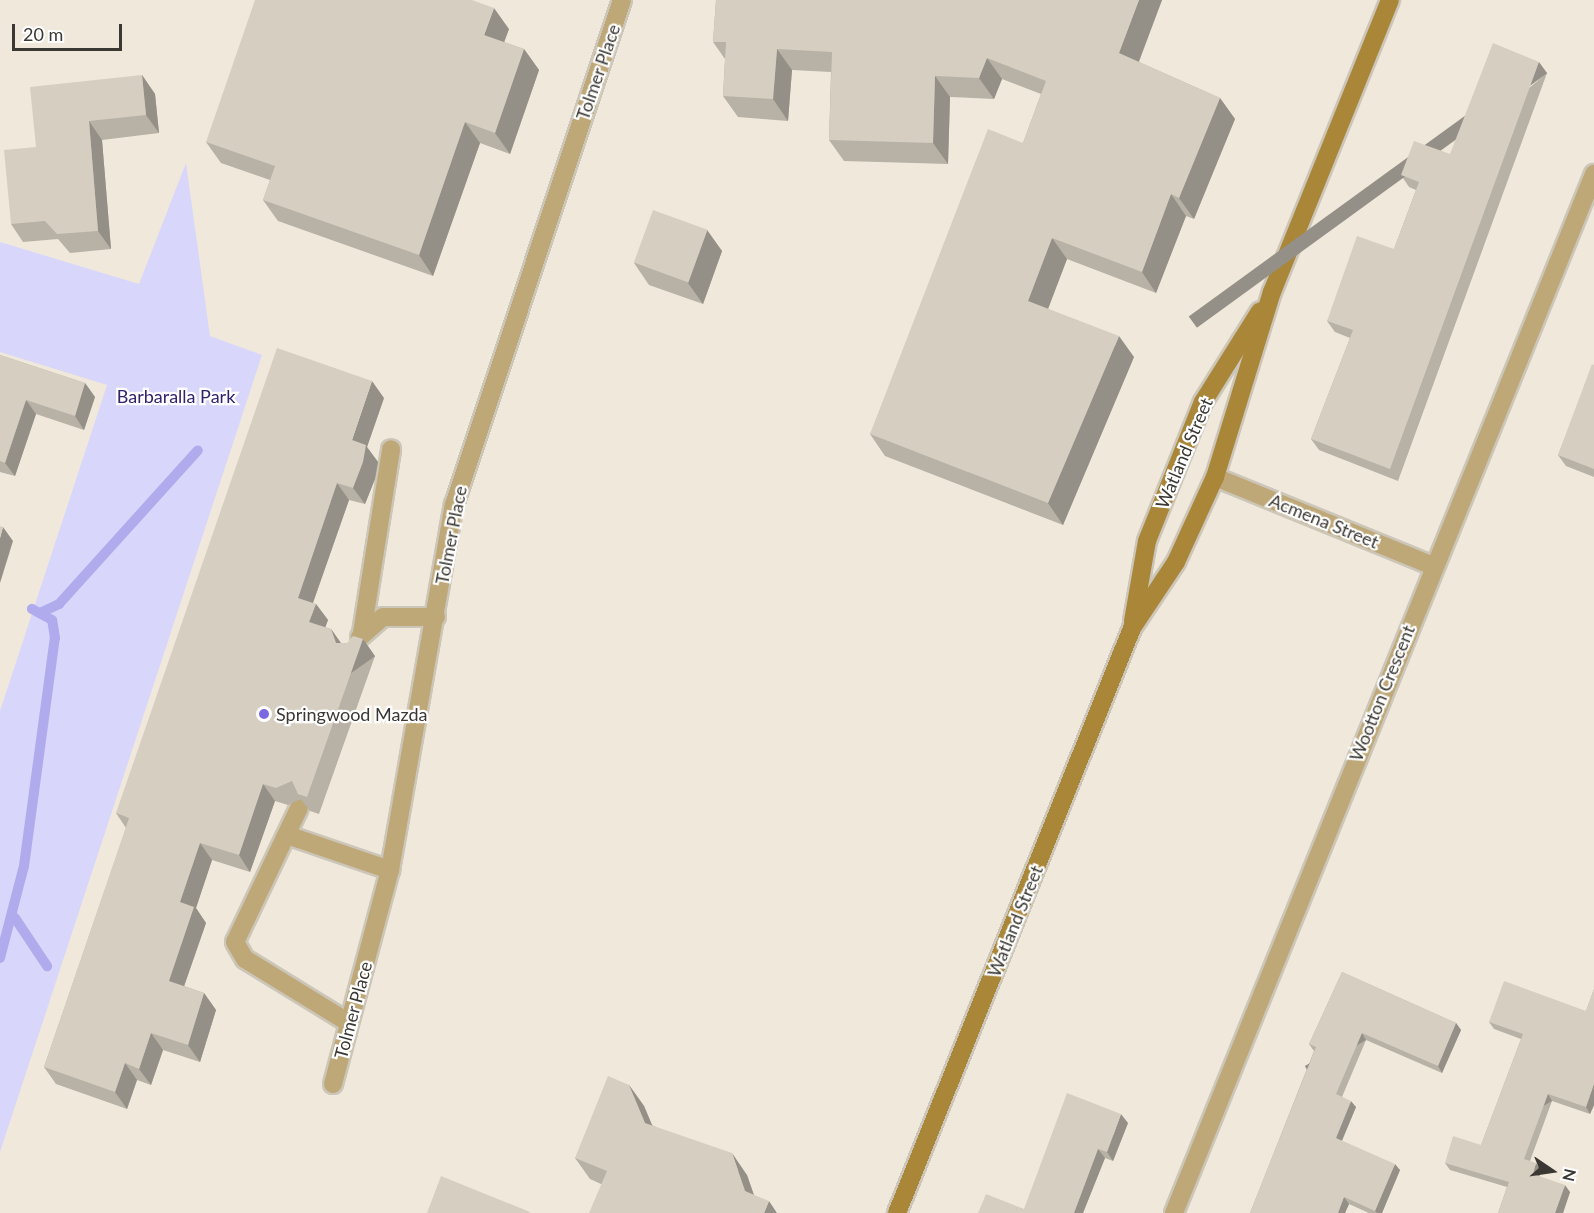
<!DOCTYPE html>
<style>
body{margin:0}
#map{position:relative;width:1594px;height:1213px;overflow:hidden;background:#f0e9db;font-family:Lato,sans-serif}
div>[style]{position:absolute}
.green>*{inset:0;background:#d8d6fb}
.stream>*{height:10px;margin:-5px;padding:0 5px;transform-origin:5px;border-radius:5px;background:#b0abed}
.roads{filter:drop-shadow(2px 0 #ccc6b9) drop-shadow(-2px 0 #ccc6b9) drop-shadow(0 2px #ccc6b9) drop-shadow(0 -2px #ccc6b9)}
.lane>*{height:18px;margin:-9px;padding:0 9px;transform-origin:9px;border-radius:9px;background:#bfa878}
.street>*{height:18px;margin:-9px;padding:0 9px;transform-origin:9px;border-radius:9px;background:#bfa878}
.secondary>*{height:18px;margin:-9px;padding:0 9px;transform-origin:9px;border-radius:9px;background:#aa8639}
.wall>*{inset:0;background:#b7b1a6}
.shaded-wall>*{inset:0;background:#959087;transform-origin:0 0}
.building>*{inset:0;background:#d5cec1;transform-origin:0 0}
.dots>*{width:16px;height:16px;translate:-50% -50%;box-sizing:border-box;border:3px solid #fff;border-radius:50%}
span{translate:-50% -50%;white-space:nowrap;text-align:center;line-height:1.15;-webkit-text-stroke:4.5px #fff;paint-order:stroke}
.street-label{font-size:18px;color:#3b3833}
.park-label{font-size:18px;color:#33236e}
.poi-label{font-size:18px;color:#3b3833}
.left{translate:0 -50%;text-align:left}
.north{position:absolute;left:1522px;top:1141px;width:60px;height:60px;-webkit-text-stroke:4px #fff;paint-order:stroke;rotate:103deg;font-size:16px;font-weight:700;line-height:24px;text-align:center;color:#3b3833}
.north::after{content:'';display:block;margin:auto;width:21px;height:27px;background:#3b3833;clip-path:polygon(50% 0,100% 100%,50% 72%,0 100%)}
.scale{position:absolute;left:12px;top:24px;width:110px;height:27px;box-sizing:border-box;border:3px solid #3b3833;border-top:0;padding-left:8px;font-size:18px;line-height:21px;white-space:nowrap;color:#3b3833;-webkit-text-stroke:4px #fff;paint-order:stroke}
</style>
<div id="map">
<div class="green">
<div style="clip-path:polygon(186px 163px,210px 336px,262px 355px,0 1152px,0 711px,107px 385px,0 352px,0 242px,139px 284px)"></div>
</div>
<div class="stream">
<div style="left:42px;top:612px;width:19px;rotate:-25deg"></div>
<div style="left:59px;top:604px;width:207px;rotate:-47.9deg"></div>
<div style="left:15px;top:918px;width:58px;rotate:56.3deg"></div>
<div style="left:0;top:958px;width:95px;rotate:-75.4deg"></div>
<div style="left:24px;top:866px;width:230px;rotate:-82.3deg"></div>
<div style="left:55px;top:638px;width:18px;rotate:-99deg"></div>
<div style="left:52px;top:620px;width:23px;rotate:-151deg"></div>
</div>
<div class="roads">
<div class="lane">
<div style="left:362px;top:633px;width:186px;rotate:-81deg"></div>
<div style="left:360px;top:637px;width:30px;rotate:-41deg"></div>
<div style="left:383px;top:617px;width:53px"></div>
<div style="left:299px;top:808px;width:148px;rotate:115.5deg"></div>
<div style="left:235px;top:942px;width:20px;rotate:60deg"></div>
<div style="left:245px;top:959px;width:122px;rotate:31.6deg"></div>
<div style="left:290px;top:836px;width:106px;rotate:18.8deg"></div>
</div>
<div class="street">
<div style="left:1215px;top:477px;width:235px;rotate:22.2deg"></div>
<div style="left:333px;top:1084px;width:221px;rotate:-75.1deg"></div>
<div style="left:390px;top:870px;width:371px;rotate:-80.1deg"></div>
<div style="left:454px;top:505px;width:532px;rotate:-71.6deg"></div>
<div style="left:1174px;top:1213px;width:1121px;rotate:-67.99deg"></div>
</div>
<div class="secondary">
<div style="left:1133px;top:621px;width:81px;rotate:-80.1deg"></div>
<div style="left:1147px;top:541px;width:150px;rotate:-68.1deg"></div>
<div style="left:1203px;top:402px;width:107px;rotate:-57.9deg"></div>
<div style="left:897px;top:1213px;width:630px;rotate:-68.11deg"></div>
<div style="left:1132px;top:628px;width:79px;rotate:-56.3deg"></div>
<div style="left:1176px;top:562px;width:94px;rotate:-65.4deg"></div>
<div style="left:1215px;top:477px;width:194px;rotate:-72.9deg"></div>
<div style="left:1272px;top:292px;width:315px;rotate:-68deg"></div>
</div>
</div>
<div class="wall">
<div style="clip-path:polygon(716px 0,1162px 0,1139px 62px,1220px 98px,1235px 119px,1194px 219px,1186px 216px,1156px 293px,1067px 259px,1048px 309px,1134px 357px,1063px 525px,885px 456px,870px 434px,1023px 143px,1041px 94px,1002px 79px,994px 99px,950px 97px,948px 164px,844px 161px,829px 140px,831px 72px,792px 70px,788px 121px,738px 117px,723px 96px,725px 59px,713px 42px)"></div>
<div style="clip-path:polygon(509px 29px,504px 42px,524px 49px,539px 70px,510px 154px,480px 143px,433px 276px,278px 221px,263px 200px,270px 180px,221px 163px,206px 142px)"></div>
<div style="clip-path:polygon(1547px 73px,1398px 481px,1319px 450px,1311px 439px,1350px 338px,1335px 332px,1327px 321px,1394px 249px,1416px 190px,1409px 187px,1401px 175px,1450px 154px)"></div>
<div style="clip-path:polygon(142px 75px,155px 94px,159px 133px,102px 140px,111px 249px,70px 253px,58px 239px,23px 242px,11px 224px,36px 147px)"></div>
<div style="clip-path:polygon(707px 230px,722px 251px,703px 304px,649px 285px,634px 263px)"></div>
<div style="clip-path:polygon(0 355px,85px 383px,95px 397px,84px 430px,36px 414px,15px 476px,0 472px)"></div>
<div style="clip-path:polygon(1594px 365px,1594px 477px,1566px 466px,1558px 455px)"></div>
<div style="clip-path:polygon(384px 398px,367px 447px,378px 462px,375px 479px,365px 504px,349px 500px,313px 603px,316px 604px,328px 620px,325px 627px,331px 629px,341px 643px,347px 643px,363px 639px,375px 656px,319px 814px,310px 811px,301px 799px,288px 805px,275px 801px,250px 872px,212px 860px,196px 908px,206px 923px,184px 986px,204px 993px,216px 1010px,200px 1062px,163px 1050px,151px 1085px,137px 1080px,127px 1109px,56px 1084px,44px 1067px,126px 828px,116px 813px)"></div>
<div style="clip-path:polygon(1342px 972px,1456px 1023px,1461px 1030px,1442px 1073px,1366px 1040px,1342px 1097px,1356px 1107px,1342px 1141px,1400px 1170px,1382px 1213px,1369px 1213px,1349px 1204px,1345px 1213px,1250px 1213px,1314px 1051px,1309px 1044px)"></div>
<div style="clip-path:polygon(1594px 989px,1594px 1105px,1590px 1114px,1552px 1101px,1530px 1161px,1541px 1170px,1539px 1177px,1570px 1192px,1563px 1213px,1498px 1213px,1507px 1187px,1450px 1170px,1445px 1163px,1481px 1145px,1521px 1039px,1494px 1029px,1489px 1022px,1586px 1011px)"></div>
<div style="clip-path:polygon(629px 1085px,644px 1106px,652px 1125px,747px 1175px,754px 1195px,601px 1184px,590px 1179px,575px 1158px)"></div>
<div style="clip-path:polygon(1128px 1123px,1113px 1161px,1105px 1158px,1083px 1213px,978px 1213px,1024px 1209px)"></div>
</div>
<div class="shaded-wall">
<div style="clip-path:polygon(1139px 0,1162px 0,1134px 74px,1119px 53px)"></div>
<div style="clip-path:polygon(494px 8px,509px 29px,499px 56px,484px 35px)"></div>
<div style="clip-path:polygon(524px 49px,539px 70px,510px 154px,495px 133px)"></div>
<div style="clip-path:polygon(777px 49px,792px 70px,788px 121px,773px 99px)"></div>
<div style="clip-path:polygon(987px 58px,1002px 79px,994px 99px,979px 78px)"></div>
<div style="left:1539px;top:62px;width:14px;height:433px;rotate:54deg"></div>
<div style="clip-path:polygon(142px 75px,155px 94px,159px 133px,146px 115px)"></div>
<div style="clip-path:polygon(935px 76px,950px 97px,948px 164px,933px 143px)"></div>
<div style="clip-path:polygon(1220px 98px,1235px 119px,1194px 219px,1179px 198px)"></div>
<div style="clip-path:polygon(89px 121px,102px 140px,111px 249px,98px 231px)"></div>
<div style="clip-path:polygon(465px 122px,480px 143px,433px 276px,419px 255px)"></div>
<div style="clip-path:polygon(1171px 194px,1186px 216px,1156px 293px,1142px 272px)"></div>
<div style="clip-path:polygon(707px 230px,722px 251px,703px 304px,688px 283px)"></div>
<div style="clip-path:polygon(1052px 238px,1067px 259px,1043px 322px,1028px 301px)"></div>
<div style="clip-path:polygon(1119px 336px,1134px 357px,1063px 525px,1048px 503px)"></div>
<div style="clip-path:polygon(372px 381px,384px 398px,367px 447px,378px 462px,375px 479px,365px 504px,353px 488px,352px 440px)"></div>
<div style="clip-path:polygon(85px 383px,95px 397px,84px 430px,75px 416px)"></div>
<div style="clip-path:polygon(26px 400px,36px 414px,15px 476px,5px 463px)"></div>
<div style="clip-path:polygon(337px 483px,349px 500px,309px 614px,298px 598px)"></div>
<div style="clip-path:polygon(3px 527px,13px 541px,0 583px,0 538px)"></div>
<div style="clip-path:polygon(316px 604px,328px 620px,321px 639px,309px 622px)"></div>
<div style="clip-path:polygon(331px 629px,343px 646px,336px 643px)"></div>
<div style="left:363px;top:639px;width:21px;height:168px;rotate:55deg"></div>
<div style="clip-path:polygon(263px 784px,275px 801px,250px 872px,239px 855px)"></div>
<div style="clip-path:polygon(200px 843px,212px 860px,196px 908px,206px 923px,180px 998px,169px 981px,180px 902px)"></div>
<div style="clip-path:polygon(204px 993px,216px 1010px,200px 1062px,188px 1045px)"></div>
<div style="clip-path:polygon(1456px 1023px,1461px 1030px,1442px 1073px,1438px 1066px)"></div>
<div style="clip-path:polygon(151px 1033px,163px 1050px,151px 1085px,139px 1069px)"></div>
<div style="left:1362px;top:1033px;width:8px;height:66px;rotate:60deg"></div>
<div style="clip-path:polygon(125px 1063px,137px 1080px,127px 1109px,115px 1092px)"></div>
<div style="clip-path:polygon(1594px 1084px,1594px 1105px,1590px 1114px,1586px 1107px)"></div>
<div style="clip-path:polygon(629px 1085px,644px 1106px,660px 1144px,645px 1123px)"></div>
<div style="left:1548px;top:1094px;width:8px;height:69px;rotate:60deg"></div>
<div style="clip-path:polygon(1351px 1101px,1356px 1107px,1340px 1145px,1336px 1138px)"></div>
<div style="clip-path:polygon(1121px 1114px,1128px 1123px,1113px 1161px,1107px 1152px)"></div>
<div style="clip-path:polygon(1098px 1149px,1105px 1158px,1083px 1213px,1074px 1213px)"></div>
<div style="clip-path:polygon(732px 1153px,747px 1175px,760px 1213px,745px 1191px)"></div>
<div style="clip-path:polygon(1536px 1163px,1541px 1170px,1538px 1181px,1533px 1174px)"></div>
<div style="clip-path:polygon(1395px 1164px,1400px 1170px,1382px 1213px,1377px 1213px,1375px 1211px)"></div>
<div style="clip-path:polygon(1565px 1185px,1570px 1192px,1563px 1213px,1555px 1213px)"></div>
<div style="clip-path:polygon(1344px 1197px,1349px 1204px,1345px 1213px,1338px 1213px)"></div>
<div style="clip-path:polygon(769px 1201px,777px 1213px,764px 1213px)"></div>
</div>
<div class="building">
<div style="clip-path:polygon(255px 0,472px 0,494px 8px,484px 35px,524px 49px,495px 133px,465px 122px,419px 255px,263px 200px,275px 166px,206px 142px)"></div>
<div style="clip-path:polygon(716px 0,1139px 0,1119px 53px,1220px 98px,1179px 198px,1171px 194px,1142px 272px,1052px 238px,1028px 301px,1119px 336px,1048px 503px,870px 434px,988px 129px,1023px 143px,1046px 81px,987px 58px,979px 78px,935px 76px,933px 143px,829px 140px,832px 52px,777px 49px,773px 99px,723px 96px,726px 42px,713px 42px)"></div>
<div style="clip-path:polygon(1493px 43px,1539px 62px,1390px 469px,1311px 439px,1353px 330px,1327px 321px,1357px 236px,1394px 249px,1419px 182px,1401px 175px,1414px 141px,1450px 154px)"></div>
<div style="clip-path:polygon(142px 75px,146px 115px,89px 121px,98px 231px,57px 234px,45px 221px,11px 224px,4px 150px,36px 147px,30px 87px)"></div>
<div style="left:653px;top:210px;width:58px;height:56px;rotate:20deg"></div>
<div style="clip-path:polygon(277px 348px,372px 381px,352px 440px,366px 445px,363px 462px,353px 488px,337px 483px,298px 598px,316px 604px,309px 622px,331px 629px,336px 643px,347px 643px,353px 636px,363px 639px,307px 797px,298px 794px,292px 781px,276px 788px,263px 784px,239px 855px,200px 843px,180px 902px,194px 907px,169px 981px,204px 993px,188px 1045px,151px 1033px,139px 1069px,125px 1063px,115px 1092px,44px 1067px,129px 818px,116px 813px)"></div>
<div style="clip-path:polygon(0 355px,85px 383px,75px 416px,26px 400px,5px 463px,0 461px)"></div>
<div style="clip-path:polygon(1592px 364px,1594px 365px,1594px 469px,1558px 455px)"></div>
<div style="clip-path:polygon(0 526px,3px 527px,0 538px)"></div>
<div style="clip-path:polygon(1342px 972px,1456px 1023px,1438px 1066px,1362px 1033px,1336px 1094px,1351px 1101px,1336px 1138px,1395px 1164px,1375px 1211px,1344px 1197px,1338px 1213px,1250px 1213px,1316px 1047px,1309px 1044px)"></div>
<div style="clip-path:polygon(1504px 981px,1586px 1011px,1594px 989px,1594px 1084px,1586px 1107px,1548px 1094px,1524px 1159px,1536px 1163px,1533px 1174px,1565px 1185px,1555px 1213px,1498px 1213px,1509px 1182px,1445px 1163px,1453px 1136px,1481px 1145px,1523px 1034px,1489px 1022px)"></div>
<div style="clip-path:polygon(608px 1076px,629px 1085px,645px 1123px,732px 1153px,745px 1191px,769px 1201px,764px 1213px,589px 1213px,607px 1171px,575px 1158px)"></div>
<div style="clip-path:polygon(1067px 1093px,1121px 1114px,1107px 1152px,1098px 1149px,1074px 1213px,978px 1213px,986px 1194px,1024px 1209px)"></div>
<div style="clip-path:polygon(441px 1176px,530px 1212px,529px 1213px,427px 1213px)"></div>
</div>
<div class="dots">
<div style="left:264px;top:714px;background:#7c67e2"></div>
</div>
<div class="street-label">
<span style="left:598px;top:72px;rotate:-71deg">Tolmer Place</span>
<span style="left:1184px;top:453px;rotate:-67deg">Watland Street</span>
<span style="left:1324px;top:521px;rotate:22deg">Acmena Street</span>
<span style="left:451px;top:535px;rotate:-79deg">Tolmer Place</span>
<span style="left:1382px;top:693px;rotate:-68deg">Wootton Crescent</span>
<span style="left:1015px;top:921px;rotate:-68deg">Watland Street</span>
<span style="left:353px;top:1010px;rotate:-75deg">Tolmer Place</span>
</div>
<div class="park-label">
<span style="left:176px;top:396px">Barbaralla Park</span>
</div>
<div class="poi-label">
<span class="left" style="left:276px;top:714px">Springwood Mazda</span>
</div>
<div class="north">N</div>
<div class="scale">20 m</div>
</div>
